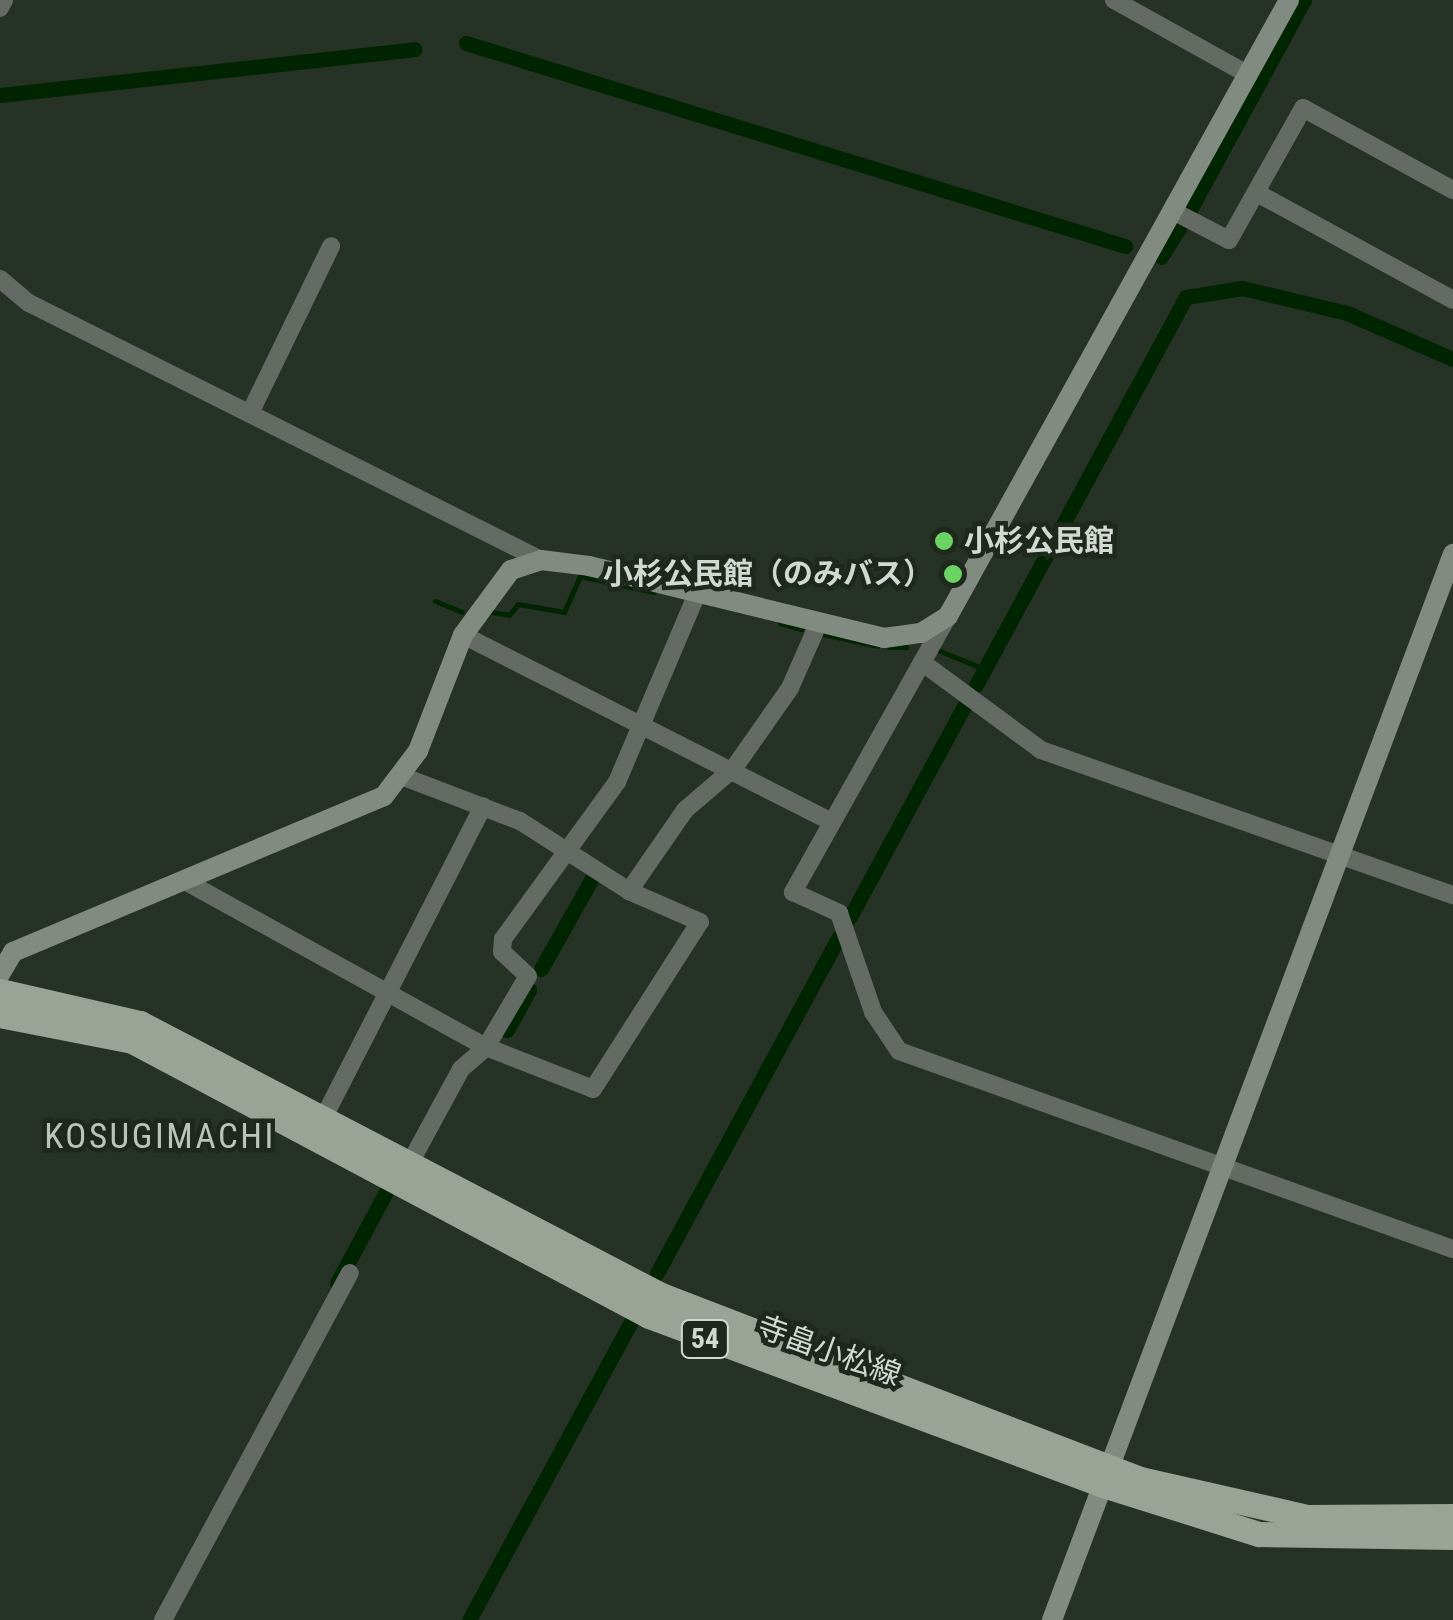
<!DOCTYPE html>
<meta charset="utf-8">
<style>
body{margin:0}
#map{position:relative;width:1453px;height:1620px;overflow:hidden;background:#273226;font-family:"Roboto Condensed","Noto Sans JP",sans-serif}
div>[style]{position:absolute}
.stream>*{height:5px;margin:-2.5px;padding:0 2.5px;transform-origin:2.5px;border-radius:2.5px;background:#012501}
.canal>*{height:15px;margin:-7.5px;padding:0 7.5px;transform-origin:7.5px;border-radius:7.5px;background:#012501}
.street>*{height:18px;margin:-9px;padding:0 9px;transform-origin:9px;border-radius:9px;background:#646a64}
.secondary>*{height:20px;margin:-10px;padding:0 10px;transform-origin:10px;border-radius:10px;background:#828b81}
.primary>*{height:25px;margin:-12.5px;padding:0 12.5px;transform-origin:12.5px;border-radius:12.5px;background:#99a497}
.dots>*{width:28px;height:28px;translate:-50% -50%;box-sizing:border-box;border:5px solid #1e281d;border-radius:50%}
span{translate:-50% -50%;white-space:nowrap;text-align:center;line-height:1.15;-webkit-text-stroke:9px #1e281d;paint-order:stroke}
.shield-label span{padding:2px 8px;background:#1e281d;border:2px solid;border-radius:8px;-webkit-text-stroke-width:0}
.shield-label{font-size:28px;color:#d2d9d2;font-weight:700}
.poi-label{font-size:30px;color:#d2d9d2;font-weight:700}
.left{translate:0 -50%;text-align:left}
.right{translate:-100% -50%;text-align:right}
.street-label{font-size:30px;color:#d2d9d2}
.quarter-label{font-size:35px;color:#b8c6b7;letter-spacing:2.5px}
</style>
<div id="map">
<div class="stream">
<div style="left:435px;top:601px;width:29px;rotate:22deg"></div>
<div style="left:491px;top:612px;width:18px;rotate:9deg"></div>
<div style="left:509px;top:615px;width:14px;rotate:-51deg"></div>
<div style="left:518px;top:604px;width:47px;rotate:9.9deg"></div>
<div style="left:564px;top:612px;width:39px;rotate:-66deg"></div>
<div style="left:580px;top:576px;width:75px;rotate:12.4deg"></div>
<div style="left:780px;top:623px;width:22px;rotate:16deg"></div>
<div style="left:823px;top:634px;width:56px;rotate:12.3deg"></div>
<div style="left:889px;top:647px;width:17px"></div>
<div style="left:940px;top:651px;width:48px;rotate:22.2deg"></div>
</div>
<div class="canal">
<div style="left:466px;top:43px;width:690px;rotate:17.12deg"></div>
<div style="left:0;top:95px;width:417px;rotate:-6.3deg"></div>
<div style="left:1190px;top:210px;width:239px;rotate:-61.5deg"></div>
<div style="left:1161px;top:257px;width:34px;rotate:-58deg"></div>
<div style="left:976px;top:685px;width:441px;rotate:-61.6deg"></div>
<div style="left:1186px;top:297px;width:57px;rotate:-9.1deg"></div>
<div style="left:1242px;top:288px;width:108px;rotate:13.4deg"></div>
<div style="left:1347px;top:313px;width:116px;rotate:23.5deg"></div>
<div style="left:850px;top:917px;width:250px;rotate:-61.6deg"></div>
<div style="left:541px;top:969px;width:104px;rotate:-60.7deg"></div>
<div style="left:507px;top:1030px;width:46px;rotate:-61.2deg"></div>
<div style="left:657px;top:1273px;width:381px;rotate:-61.6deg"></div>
<div style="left:337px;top:1283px;width:106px;rotate:-61.7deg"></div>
<div style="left:469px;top:1620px;width:341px;rotate:-61.5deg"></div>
</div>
<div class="street">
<div style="left:1114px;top:0;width:154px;rotate:29.1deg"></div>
<div style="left:0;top:8px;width:9px;rotate:-63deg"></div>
<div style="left:1257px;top:193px;width:223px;rotate:28.6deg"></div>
<div style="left:1173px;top:211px;width:63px;rotate:27.4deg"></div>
<div style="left:1229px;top:240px;width:151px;rotate:-60.7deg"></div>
<div style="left:1303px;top:108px;width:171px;rotate:28.7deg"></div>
<div style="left:0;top:279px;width:38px;rotate:40deg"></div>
<div style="left:29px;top:303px;width:573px;rotate:26.65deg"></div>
<div style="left:252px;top:409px;width:181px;rotate:-64.1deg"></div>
<div style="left:948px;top:616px;width:317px;rotate:119.3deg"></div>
<div style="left:793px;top:892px;width:51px;rotate:24.5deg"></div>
<div style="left:839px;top:913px;width:105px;rotate:71deg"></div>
<div style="left:873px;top:1012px;width:47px;rotate:56.3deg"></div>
<div style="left:899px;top:1051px;width:588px;rotate:19.67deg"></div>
<div style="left:463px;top:635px;width:408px;rotate:26.9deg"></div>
<div style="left:923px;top:663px;width:147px;rotate:36.4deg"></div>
<div style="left:1041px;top:750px;width:437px;rotate:19.4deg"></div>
<div style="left:404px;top:777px;width:124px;rotate:20.8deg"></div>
<div style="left:520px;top:821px;width:130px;rotate:32.7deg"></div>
<div style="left:185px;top:881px;width:344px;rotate:28.9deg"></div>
<div style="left:486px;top:1047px;width:115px;rotate:21.4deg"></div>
<div style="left:593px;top:1089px;width:198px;rotate:-57.4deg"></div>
<div style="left:700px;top:922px;width:77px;rotate:-156.4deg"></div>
<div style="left:629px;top:891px;width:98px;rotate:-55.3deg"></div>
<div style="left:685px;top:810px;width:65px;rotate:-40.6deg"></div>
<div style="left:734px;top:768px;width:98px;rotate:-55deg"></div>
<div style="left:790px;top:688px;width:72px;rotate:-66.3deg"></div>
<div style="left:324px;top:1117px;width:349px;rotate:-62.9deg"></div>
<div style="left:410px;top:1163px;width:107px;rotate:-61.5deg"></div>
<div style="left:461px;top:1069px;width:33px;rotate:-41deg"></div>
<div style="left:486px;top:1047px;width:82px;rotate:-59.4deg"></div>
<div style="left:528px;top:976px;width:35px;rotate:-137deg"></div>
<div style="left:502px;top:952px;width:13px;rotate:-86deg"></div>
<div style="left:503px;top:939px;width:194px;rotate:-54deg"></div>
<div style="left:617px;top:782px;width:207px;rotate:-67deg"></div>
<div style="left:163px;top:1620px;width:394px;rotate:-61.7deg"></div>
</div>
<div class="secondary">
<div style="left:0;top:974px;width:26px;rotate:-59deg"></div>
<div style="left:13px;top:952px;width:402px;rotate:-22.8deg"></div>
<div style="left:384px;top:796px;width:56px;rotate:-52.9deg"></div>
<div style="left:418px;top:751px;width:124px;rotate:-68.8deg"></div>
<div style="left:463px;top:635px;width:81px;rotate:-53.6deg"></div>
<div style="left:511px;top:570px;width:32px;rotate:-18deg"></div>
<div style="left:541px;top:560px;width:48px;rotate:7.1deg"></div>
<div style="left:589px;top:566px;width:304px;rotate:13.7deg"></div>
<div style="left:884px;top:638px;width:37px;rotate:-8deg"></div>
<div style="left:921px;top:633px;width:32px;rotate:-32deg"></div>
<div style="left:948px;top:616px;width:704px;rotate:-61.03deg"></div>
<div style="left:1052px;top:1620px;width:1139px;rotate:-69.39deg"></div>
</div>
<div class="primary">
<div style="left:0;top:991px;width:144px;rotate:12.9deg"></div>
<div style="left:140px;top:1023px;width:588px;rotate:27.57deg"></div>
<div style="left:661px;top:1295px;width:513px;rotate:21.01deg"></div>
<div style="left:1140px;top:1479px;width:171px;rotate:12.8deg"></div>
<div style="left:1307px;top:1517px;width:146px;rotate:-0.4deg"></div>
<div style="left:0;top:1015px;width:135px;rotate:11.1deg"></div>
<div style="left:132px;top:1041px;width:586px;rotate:28.01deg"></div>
<div style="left:649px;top:1316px;width:481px;rotate:20.4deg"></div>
<div style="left:1100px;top:1484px;width:167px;rotate:17.5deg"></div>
<div style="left:1259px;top:1534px;width:194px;rotate:0.9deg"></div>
</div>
<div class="dots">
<div style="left:944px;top:541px;background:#6ad363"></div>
<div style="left:953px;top:574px;background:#6ad363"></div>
</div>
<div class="shield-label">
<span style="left:705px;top:1339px">54</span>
</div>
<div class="poi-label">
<span class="left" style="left:964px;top:541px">小杉公民館</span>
<span class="right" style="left:933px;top:574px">小杉公民館（のみバス）</span>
</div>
<div class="street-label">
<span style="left:829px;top:1351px;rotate:20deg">寺畠小松線</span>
</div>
<div class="quarter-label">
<span style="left:160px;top:1137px">KOSUGIMACHI</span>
</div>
</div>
